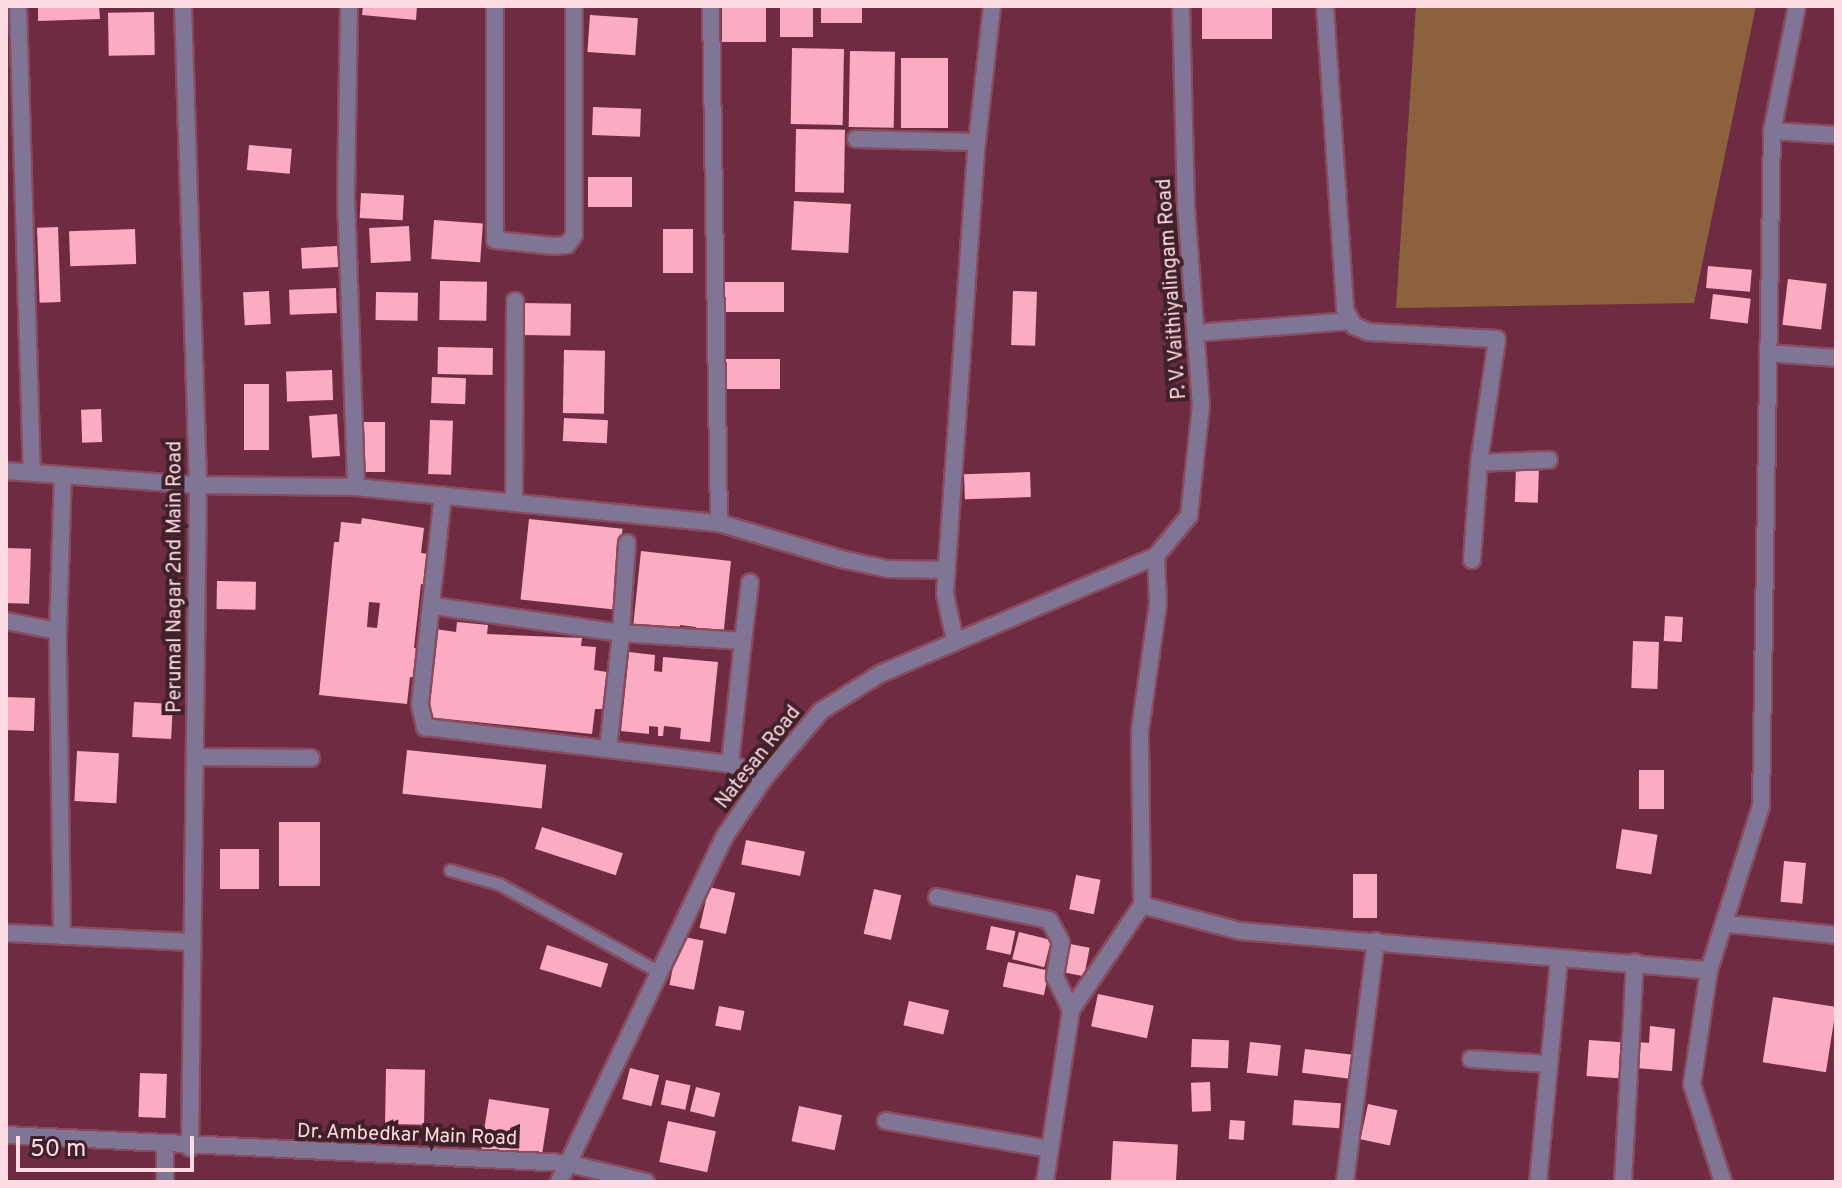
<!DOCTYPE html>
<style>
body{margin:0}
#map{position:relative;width:1842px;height:1188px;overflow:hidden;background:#6e2b42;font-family:Overpass,sans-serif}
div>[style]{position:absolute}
.green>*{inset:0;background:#8c623e}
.building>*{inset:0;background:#fbabc2;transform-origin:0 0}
.roads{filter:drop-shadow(2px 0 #884b5f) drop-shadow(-2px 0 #884b5f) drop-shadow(0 2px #884b5f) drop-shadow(0 -2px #884b5f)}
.service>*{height:11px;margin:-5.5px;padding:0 5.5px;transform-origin:5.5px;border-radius:5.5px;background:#817596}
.minor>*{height:16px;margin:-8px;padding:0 8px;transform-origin:8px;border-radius:8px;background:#817596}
.tertiary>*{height:16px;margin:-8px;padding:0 8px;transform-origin:8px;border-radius:8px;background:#817596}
span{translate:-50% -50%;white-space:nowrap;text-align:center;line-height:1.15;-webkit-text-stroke:8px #40212a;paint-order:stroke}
.street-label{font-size:20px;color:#fcdbe3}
.frame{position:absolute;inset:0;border:8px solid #fcdbe3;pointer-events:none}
.scale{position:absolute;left:16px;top:1136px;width:178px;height:36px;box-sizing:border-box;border:4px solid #fcdbe3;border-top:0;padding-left:10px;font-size:24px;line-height:28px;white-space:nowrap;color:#fcdbe3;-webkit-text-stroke:6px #40212a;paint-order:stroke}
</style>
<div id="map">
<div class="green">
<div style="clip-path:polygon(1416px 6px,1756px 6px,1694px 303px,1396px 308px)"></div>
</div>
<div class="building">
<div style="clip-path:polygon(38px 6px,99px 6px,100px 19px,38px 21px)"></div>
<div style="clip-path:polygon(363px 6px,417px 6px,416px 20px,362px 15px)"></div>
<div style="left:722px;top:6px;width:44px;height:36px"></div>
<div style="left:780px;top:6px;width:33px;height:31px"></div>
<div style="left:821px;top:6px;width:41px;height:17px"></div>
<div style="left:1202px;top:6px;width:70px;height:33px"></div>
<div style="left:154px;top:12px;width:43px;height:46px;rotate:89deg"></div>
<div style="left:590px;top:15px;width:48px;height:37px;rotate:4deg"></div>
<div style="left:792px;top:48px;width:52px;height:76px;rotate:1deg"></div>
<div style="left:850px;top:51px;width:45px;height:76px;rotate:1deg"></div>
<div style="left:901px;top:58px;width:47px;height:70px"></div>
<div style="left:593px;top:107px;width:48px;height:28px;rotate:2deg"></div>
<div style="left:796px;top:129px;width:49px;height:63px;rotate:1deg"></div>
<div style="left:249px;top:145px;width:43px;height:25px;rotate:5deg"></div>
<div style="left:588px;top:177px;width:44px;height:30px"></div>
<div style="left:361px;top:193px;width:43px;height:25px;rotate:3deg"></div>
<div style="left:794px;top:201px;width:57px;height:49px;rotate:3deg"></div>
<div style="left:434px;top:220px;width:49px;height:39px;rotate:4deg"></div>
<div style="left:409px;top:226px;width:35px;height:40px;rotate:87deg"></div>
<div style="left:58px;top:227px;width:75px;height:21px;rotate:88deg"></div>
<div style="left:135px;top:229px;width:35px;height:66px;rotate:88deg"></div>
<div style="left:693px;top:229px;width:44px;height:30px;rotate:90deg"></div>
<div style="left:337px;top:246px;width:21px;height:36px;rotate:87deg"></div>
<div style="left:1708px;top:266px;width:44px;height:22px;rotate:5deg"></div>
<div style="left:1788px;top:279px;width:39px;height:46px;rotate:7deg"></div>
<div style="left:440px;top:281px;width:47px;height:39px;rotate:1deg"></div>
<div style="left:723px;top:282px;width:61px;height:30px"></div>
<div style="left:336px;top:288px;width:25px;height:47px;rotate:88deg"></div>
<div style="left:269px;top:291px;width:33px;height:26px;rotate:87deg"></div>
<div style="left:1013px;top:291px;width:24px;height:54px;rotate:2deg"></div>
<div style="left:376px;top:292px;width:42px;height:28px;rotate:1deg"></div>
<div style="left:1713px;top:294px;width:38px;height:25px;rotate:7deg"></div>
<div style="left:521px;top:303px;width:50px;height:32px;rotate:1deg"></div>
<div style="left:438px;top:347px;width:55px;height:27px;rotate:1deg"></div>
<div style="left:564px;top:350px;width:41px;height:63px;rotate:1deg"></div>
<div style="left:726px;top:359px;width:54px;height:30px"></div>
<div style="left:332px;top:370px;width:30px;height:46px;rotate:88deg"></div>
<div style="left:432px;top:377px;width:34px;height:26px;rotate:2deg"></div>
<div style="left:244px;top:384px;width:25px;height:66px"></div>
<div style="left:101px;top:409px;width:33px;height:20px;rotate:88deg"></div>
<div style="left:337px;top:414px;width:42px;height:28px;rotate:86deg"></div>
<div style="left:564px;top:418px;width:44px;height:23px;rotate:3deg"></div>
<div style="left:430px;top:420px;width:23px;height:54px;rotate:2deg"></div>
<div style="left:363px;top:422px;width:22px;height:50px"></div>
<div style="left:1516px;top:467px;width:23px;height:35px;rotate:2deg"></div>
<div style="left:1030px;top:472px;width:25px;height:66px;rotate:88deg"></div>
<div style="clip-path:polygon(evenodd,362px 518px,424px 528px,421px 553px,430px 554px,427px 585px,421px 584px,414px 648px,421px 649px,418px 678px,410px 677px,407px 704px,319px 695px,334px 542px,339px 542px,341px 522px,361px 524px,362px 518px,369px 602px,380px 603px,377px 628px,367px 627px,369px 602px)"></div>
<div style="left:529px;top:519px;width:94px;height:81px;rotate:6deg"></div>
<div style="left:6px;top:548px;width:25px;height:55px;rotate:2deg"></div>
<div style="clip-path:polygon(641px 551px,731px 561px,723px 638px,695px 635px,696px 627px,680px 625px,679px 632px,633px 627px)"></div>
<div style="left:217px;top:581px;width:39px;height:28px;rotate:1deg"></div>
<div style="left:1665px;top:616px;width:18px;height:25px;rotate:3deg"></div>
<div style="clip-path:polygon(457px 622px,488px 625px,487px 634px,582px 638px,581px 646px,596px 647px,594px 670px,607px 672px,604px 709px,595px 709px,592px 734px,427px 717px,435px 629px,456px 632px)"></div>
<div style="left:1633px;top:641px;width:26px;height:47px;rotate:2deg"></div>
<div style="clip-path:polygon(629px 652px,655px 655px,654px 671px,662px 672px,663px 657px,718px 662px,710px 742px,680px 739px,681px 728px,664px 726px,663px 736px,658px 736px,658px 727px,649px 726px,649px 734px,621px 731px)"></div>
<div style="left:6px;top:697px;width:29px;height:33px;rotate:2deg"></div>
<div style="left:134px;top:702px;width:39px;height:35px;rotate:3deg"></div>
<div style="left:407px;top:750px;width:140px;height:44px;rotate:6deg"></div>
<div style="left:77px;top:751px;width:42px;height:50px;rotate:3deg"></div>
<div style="left:1639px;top:770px;width:25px;height:39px"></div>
<div style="left:279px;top:822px;width:41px;height:64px"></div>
<div style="left:542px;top:827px;width:85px;height:23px;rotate:18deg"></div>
<div style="left:1622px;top:829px;width:36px;height:40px;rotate:9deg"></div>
<div style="left:746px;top:840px;width:60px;height:25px;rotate:11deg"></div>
<div style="left:220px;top:849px;width:39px;height:40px"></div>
<div style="left:1784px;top:861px;width:22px;height:41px;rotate:5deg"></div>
<div style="left:1353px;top:874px;width:24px;height:44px"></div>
<div style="left:1076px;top:875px;width:25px;height:35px;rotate:11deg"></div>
<div style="left:709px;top:887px;width:27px;height:42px;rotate:13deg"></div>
<div style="left:874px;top:889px;width:28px;height:46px;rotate:13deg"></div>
<div style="left:991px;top:926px;width:25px;height:24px;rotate:12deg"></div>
<div style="left:1019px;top:932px;width:33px;height:28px;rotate:14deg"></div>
<div style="left:679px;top:936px;width:25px;height:50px;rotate:11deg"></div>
<div style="left:1070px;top:944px;width:20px;height:29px;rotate:11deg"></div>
<div style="left:547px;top:945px;width:64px;height:25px;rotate:17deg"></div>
<div style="left:1008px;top:962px;width:42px;height:25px;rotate:12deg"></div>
<div style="left:1098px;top:994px;width:57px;height:33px;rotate:12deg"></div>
<div style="left:1773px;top:997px;width:64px;height:66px;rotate:9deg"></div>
<div style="left:909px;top:1001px;width:41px;height:25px;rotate:13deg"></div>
<div style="left:719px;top:1006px;width:26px;height:20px;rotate:11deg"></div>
<div style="clip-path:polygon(1650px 1026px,1675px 1029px,1672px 1071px,1636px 1068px,1638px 1042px,1649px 1043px)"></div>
<div style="left:1192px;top:1039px;width:37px;height:28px;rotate:2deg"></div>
<div style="left:1589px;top:1040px;width:32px;height:36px;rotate:4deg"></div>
<div style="left:1250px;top:1042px;width:31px;height:31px;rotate:6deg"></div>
<div style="left:1305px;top:1049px;width:48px;height:24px;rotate:7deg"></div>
<div style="left:630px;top:1068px;width:30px;height:32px;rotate:14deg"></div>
<div style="left:386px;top:1069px;width:39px;height:55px;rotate:1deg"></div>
<div style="left:140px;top:1073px;width:27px;height:44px;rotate:2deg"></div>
<div style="left:666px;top:1080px;width:25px;height:25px;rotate:12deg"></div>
<div style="left:1210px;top:1082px;width:29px;height:19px;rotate:88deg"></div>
<div style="left:696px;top:1087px;width:25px;height:25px;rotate:14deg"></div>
<div style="left:489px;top:1099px;width:61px;height:50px;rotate:9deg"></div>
<div style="left:1294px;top:1100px;width:47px;height:25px;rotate:4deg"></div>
<div style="left:1368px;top:1104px;width:30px;height:36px;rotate:12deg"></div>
<div style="left:799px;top:1106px;width:44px;height:36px;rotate:12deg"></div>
<div style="left:1230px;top:1120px;width:15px;height:19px;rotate:4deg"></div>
<div style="left:668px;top:1121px;width:49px;height:42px;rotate:12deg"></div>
<div style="left:1113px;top:1141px;width:65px;height:41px;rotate:3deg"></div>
</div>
<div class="roads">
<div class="service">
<div style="left:450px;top:870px;width:51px;rotate:15.9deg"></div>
<div style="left:499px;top:884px;width:183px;rotate:28.8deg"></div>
</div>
<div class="minor">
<div style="left:18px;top:6px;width:467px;rotate:88.3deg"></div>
<div style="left:183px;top:6px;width:479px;rotate:88.2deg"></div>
<div style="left:198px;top:485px;width:663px;rotate:90.69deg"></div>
<div style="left:349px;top:6px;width:191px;rotate:90.9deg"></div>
<div style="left:346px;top:197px;width:290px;rotate:88deg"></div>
<div style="left:495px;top:6px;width:234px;rotate:90deg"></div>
<div style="left:495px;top:240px;width:59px;rotate:5.8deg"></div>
<div style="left:554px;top:246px;width:13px;rotate:-4deg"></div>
<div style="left:567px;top:245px;width:12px;rotate:-55deg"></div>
<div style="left:574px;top:235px;width:229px;rotate:-90deg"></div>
<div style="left:1325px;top:6px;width:305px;rotate:86.2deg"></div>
<div style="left:1345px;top:310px;width:18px;rotate:61deg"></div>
<div style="left:1354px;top:326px;width:16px;rotate:22deg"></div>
<div style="left:1369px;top:332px;width:128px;rotate:3.1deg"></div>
<div style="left:1497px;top:339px;width:125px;rotate:98.3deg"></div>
<div style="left:1772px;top:131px;width:64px;rotate:3.6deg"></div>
<div style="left:856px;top:139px;width:121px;rotate:1.4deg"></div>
<div style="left:977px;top:142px;width:137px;rotate:-83.7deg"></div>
<div style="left:1195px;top:333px;width:156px;rotate:-4.4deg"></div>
<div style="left:1768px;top:353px;width:68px;rotate:4.2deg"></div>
<div style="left:443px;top:495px;width:211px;rotate:96.3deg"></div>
<div style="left:420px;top:705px;width:23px;rotate:77deg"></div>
<div style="left:425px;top:727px;width:307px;rotate:6.9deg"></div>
<div style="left:730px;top:764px;width:37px;rotate:20deg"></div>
<div style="left:514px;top:502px;width:201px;rotate:-89.7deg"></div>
<div style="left:719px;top:523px;width:131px;rotate:16.4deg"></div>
<div style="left:845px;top:560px;width:44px;rotate:11.8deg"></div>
<div style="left:888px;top:569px;width:59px;rotate:1deg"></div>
<div style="left:627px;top:543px;width:90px;rotate:93.8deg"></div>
<div style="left:621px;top:633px;width:122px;rotate:3.8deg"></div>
<div style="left:743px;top:641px;width:124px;rotate:96deg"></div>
<div style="left:1472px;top:560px;width:97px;rotate:-85.9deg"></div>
<div style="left:1479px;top:463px;width:70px;rotate:-2.5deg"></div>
<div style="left:434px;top:606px;width:189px;rotate:8.2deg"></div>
<div style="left:621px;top:633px;width:116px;rotate:96.4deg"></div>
<div style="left:6px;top:621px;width:53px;rotate:10.9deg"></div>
<div style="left:743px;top:641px;width:59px;rotate:-83.2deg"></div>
<div style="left:955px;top:641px;width:48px;rotate:-102deg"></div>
<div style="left:945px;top:594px;width:453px;rotate:-86deg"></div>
<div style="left:195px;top:757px;width:116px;rotate:0.5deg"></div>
<div style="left:937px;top:897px;width:114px;rotate:11.6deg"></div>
<div style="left:1049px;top:920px;width:25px;rotate:61deg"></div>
<div style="left:1061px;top:942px;width:36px;rotate:100deg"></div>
<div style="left:1055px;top:977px;width:37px;rotate:64deg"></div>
<div style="left:1142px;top:905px;width:101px;rotate:14.9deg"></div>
<div style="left:1240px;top:931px;width:471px;rotate:4.8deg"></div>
<div style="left:1728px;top:924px;width:109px;rotate:5.8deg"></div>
<div style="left:6px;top:933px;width:187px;rotate:2.8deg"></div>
<div style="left:62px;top:936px;width:305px;rotate:-90.8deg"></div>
<div style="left:58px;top:631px;width:156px;rotate:-88.2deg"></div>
<div style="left:1471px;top:1059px;width:78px;rotate:3.7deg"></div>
<div style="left:886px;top:1121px;width:166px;rotate:9.7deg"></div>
<div style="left:165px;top:1146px;width:36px;rotate:90deg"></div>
<div style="left:566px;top:1163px;width:82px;rotate:13.4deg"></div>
<div style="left:1045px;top:1182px;width:174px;rotate:-81.4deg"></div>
<div style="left:1071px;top:1010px;width:127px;rotate:-55.9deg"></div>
<div style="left:1142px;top:905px;width:175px;rotate:-90.7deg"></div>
<div style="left:1140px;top:730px;width:128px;rotate:-81.9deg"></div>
<div style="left:1158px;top:603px;width:47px;rotate:-92.4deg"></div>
<div style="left:1345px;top:1182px;width:243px;rotate:-82.7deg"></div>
<div style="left:1538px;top:1182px;width:225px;rotate:-84.6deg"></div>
<div style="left:1623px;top:1182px;width:220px;rotate:-86.9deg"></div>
<div style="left:1723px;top:1182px;width:103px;rotate:-107.6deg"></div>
<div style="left:1692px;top:1084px;width:115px;rotate:-81.5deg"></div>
<div style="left:1709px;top:970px;width:172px;rotate:-72.4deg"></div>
<div style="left:1761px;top:806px;width:675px;rotate:-89.07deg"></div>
<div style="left:1772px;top:131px;width:127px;rotate:-78.7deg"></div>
</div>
<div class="tertiary">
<div style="left:6px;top:471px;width:193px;rotate:4.2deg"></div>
<div style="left:198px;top:485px;width:158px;rotate:0.7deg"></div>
<div style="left:356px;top:487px;width:365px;rotate:5.7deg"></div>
<div style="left:719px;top:523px;width:517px;rotate:-90.89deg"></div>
<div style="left:6px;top:1135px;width:561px;rotate:2.86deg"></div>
<div style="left:559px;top:1182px;width:384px;rotate:-64.4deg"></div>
<div style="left:725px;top:836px;width:71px;rotate:-55.9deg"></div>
<div style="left:765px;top:777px;width:87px;rotate:-49.7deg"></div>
<div style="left:821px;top:711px;width:70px;rotate:-32.1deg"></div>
<div style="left:880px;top:674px;width:300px;rotate:-23.1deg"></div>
<div style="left:1156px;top:556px;width:52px;rotate:-50.5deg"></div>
<div style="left:1189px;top:516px;width:111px;rotate:-83.8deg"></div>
<div style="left:1201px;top:406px;width:200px;rotate:-94.3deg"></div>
<div style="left:1186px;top:207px;width:201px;rotate:-91.4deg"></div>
</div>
</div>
<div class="street-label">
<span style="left:1173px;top:289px;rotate:-94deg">P. V. Vaithiyalingam Road</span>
<span style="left:176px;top:577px;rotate:-90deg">Perumal Nagar 2nd Main Road</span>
<span style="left:759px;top:758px;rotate:-52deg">Natesan Road</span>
<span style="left:407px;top:1136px;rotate:2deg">Dr. Ambedkar Main Road</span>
</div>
<div class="frame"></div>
<div class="scale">50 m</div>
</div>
